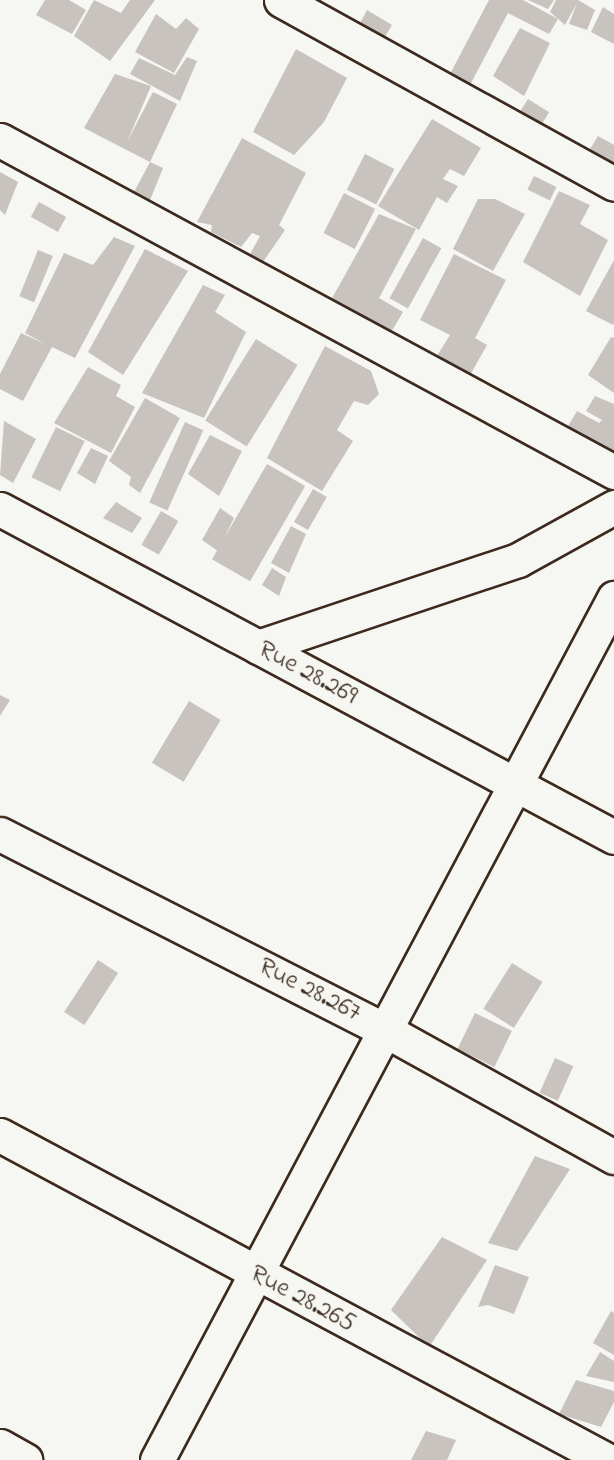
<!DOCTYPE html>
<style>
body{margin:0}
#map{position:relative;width:614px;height:1460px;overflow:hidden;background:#f6f6f2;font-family:"Indie Flower",sans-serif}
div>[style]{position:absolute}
.building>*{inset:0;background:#c8c3be;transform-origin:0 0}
.roads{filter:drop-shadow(2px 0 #3b2a1e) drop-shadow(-2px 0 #3b2a1e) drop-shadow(0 2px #3b2a1e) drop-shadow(0 -2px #3b2a1e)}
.minor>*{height:33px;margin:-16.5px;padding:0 16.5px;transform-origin:16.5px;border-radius:16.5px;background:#f6f6f2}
span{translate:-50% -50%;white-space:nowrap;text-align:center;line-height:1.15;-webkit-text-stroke:4.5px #f6f6f2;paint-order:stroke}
.street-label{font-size:26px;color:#3b2a1e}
</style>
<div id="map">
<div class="building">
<div style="clip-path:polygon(45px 0,69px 0,86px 10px,72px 34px,36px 15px)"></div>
<div style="clip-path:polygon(94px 0,121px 13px,130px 0,155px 0,110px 61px,74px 36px)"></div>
<div style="clip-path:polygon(489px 0,523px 0,558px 19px,549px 34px,508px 13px,470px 85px,450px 74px)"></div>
<div style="clip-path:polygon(528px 0,554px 0,548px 9px)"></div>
<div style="clip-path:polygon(556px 0,578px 0,595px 10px,587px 30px,569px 24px,577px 3px,565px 25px,550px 12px)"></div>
<div style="clip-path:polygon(603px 7px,614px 14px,614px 44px,591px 32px)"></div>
<div style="clip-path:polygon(367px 10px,392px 25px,382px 42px,359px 25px)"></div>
<div style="clip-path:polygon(156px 14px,176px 29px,186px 18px,199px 29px,174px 73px,135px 52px)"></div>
<div style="clip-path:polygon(520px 28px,550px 43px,524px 96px,493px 76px)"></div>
<div style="clip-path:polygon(296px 49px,347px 78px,324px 122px,294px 155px,253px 132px)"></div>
<div style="clip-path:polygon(187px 57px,197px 61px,180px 101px,130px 74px,139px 58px,175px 75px)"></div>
<div style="clip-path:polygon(115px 74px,151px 86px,127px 142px,153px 92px,177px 104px,150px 162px,84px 128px)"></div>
<div style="left:528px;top:99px;width:25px;height:19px;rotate:32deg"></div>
<div style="clip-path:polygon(432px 119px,481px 148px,464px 176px,450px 169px,443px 179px,458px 186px,447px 203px,437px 197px,419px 230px,378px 206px)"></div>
<div style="clip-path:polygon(598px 136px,614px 145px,614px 166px,589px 151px)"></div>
<div style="clip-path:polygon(242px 138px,306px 173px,279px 225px,285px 230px,263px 262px,248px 258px,260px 236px,252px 233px,241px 247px,211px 232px,212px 225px,197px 222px)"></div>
<div style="left:365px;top:154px;width:33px;height:40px;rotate:27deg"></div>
<div style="clip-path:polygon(150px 162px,163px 168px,150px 200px,134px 192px)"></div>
<div style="clip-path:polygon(0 172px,18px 182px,5px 215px,0 210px)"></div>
<div style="left:534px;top:176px;width:25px;height:15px;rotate:26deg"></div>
<div style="clip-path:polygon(559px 191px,590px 205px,580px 224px,608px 240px,580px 296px,523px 262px)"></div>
<div style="left:344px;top:193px;width:35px;height:45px;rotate:27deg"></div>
<div style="clip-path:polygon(478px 199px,495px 199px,525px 214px,493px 271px,453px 249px)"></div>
<div style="left:39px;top:202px;width:31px;height:17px;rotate:29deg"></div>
<div style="clip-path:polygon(379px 214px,416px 229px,379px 298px,403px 312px,390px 334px,331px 300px)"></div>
<div style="clip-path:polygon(114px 237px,135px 246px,75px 358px,52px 347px,23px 401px,0 389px,0 374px,21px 333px,45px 344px,25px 333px,64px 253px,93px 265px)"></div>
<div style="left:423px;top:238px;width:21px;height:69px;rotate:29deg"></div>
<div style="clip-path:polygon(145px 249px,188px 271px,123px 375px,88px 352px)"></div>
<div style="left:38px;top:250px;width:16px;height:50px;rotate:22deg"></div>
<div style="clip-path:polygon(454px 254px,506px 280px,475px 338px,487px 345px,469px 377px,435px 359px,450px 335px,420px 320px)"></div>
<div style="clip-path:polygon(614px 260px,614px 323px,613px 325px,586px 311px)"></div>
<div style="clip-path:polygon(203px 285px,225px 295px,215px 312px,246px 332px,204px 418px,142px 393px)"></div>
<div style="clip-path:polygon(611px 337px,614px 338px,614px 393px,588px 375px)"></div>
<div style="left:256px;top:339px;width:49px;height:96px;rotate:32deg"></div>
<div style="clip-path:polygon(325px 346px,371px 371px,379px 394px,368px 405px,354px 401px,337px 430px,353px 441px,322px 491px,267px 458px)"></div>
<div style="clip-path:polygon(88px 367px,121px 385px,116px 396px,135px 407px,111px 453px,54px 423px)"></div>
<div style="clip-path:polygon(595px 396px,614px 404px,614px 453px,567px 428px,577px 411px,599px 423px,602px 420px,586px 411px)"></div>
<div style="clip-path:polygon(145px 398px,180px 418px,140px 493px,129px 485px,131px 477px,109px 461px)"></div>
<div style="clip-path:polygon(4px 421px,36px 439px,13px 483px,0 475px)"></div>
<div style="left:185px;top:422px;width:20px;height:88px;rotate:24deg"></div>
<div style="left:56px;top:427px;width:32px;height:56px;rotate:26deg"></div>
<div style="clip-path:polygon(210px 435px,242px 451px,219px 496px,188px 474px)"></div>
<div style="clip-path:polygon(91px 448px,108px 456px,95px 484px,77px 473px)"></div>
<div style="left:267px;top:464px;width:44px;height:110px;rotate:30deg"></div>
<div style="left:313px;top:489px;width:16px;height:38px;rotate:30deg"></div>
<div style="clip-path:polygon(116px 502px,142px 518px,132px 533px,103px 518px)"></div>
<div style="clip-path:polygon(220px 508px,234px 518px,218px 551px,202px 540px)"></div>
<div style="left:161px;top:511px;width:20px;height:39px;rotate:30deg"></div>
<div style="clip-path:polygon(291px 526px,306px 534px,289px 573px,271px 563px)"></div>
<div style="clip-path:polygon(272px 568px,286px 577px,279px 596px,262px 585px)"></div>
<div style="clip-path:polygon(0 695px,10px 700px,0 716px)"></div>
<div style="left:189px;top:701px;width:37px;height:72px;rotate:31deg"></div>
<div style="left:98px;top:960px;width:24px;height:62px;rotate:33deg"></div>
<div style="left:512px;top:963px;width:36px;height:54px;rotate:32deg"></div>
<div style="left:475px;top:1013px;width:41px;height:40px;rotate:26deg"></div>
<div style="left:555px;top:1058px;width:20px;height:38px;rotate:24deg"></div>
<div style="clip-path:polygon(535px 1156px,570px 1169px,517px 1251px,488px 1243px)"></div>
<div style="clip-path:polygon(442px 1237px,487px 1260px,429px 1347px,391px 1310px)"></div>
<div style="clip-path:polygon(495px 1265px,529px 1277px,514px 1314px,488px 1305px,478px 1307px)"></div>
<div style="clip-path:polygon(611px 1311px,614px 1313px,614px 1355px,593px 1343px)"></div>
<div style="clip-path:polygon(600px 1352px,614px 1361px,614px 1382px,586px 1376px)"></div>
<div style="clip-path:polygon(576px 1380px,614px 1391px,614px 1402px,601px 1427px,559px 1414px)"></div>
<div style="clip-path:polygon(426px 1431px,456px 1440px,447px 1460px,411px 1460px)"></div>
</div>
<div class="roads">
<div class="minor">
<div style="left:281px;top:0;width:380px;rotate:28.9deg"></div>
<div style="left:0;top:140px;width:698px;rotate:28.4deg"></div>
<div style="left:0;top:509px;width:696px;rotate:28.11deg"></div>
<div style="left:258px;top:647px;width:274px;rotate:-18.5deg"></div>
<div style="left:518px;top:560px;width:110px;rotate:-28.9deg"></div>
<div style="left:0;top:834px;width:430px;rotate:27deg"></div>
<div style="left:383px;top:1029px;width:264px;rotate:29deg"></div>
<div style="left:0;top:1135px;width:689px;rotate:28.17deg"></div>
<div style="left:0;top:1446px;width:29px;rotate:29deg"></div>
<div style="left:157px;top:1460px;width:976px;rotate:-62.07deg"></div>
</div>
</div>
<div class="street-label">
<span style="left:307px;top:674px;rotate:28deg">Rue 28.269</span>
<span style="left:309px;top:991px;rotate:27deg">Rue 28.267</span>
<span style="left:302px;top:1300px;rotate:28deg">Rue 28.265</span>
</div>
</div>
